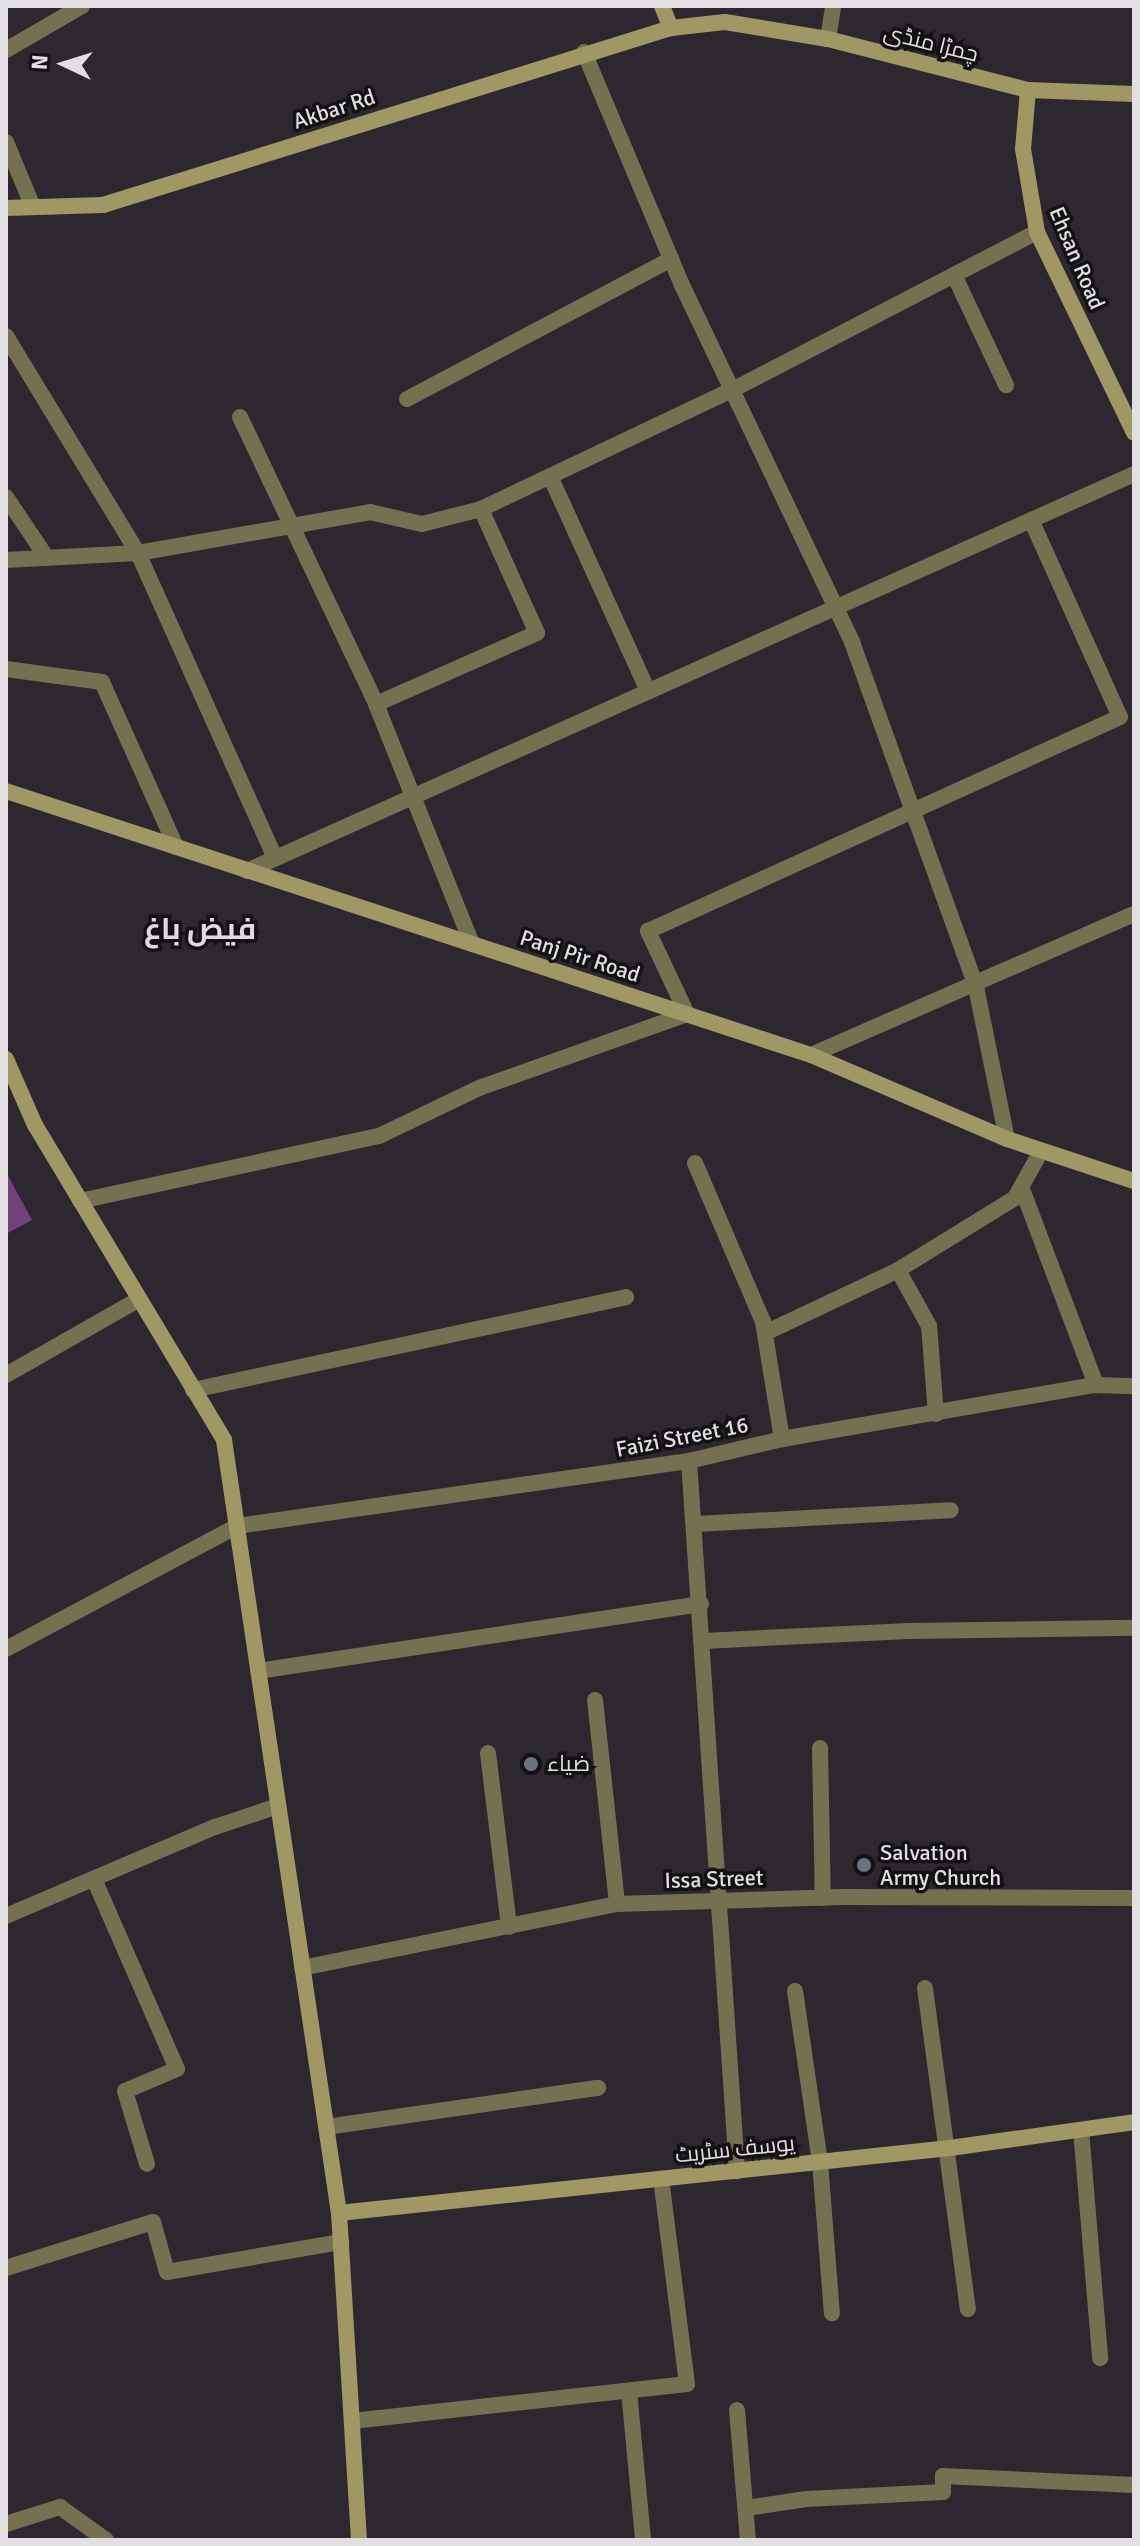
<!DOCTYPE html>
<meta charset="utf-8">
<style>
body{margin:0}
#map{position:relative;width:1140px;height:2546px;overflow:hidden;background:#2d272f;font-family:Signika,Cairo,sans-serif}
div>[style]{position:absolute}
.building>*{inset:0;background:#71427c}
.lane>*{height:16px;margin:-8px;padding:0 8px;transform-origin:8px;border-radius:8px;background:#757050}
.street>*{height:16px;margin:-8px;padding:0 8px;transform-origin:8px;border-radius:8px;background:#757050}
.secondary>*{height:16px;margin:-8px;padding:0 8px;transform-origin:8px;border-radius:8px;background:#a09864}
.dots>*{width:22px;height:22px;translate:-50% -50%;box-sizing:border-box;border:4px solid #141114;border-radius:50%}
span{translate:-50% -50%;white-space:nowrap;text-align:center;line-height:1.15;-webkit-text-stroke:7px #141114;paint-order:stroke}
.street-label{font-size:22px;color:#e2dfe3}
.poi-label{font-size:22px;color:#e2dfe3}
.left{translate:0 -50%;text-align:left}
.district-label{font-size:30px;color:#e0d8e2;font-weight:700}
.frame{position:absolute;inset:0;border:8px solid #e2dfe3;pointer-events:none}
.north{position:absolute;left:24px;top:24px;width:80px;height:80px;-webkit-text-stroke:6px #141114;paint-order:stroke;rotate:274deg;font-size:22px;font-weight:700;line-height:32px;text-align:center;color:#e2dfe3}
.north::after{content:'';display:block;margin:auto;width:28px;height:36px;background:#e2dfe3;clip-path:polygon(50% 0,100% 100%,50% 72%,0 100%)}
</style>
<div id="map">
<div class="building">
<div style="clip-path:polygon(6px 1172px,32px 1220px,6px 1234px)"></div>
</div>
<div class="lane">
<div style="left:6px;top:336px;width:254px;rotate:58.7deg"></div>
<div style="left:6px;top:497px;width:73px;rotate:56.1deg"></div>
<div style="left:6px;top:560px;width:132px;rotate:-3deg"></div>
<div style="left:138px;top:553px;width:236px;rotate:-10deg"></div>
<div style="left:370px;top:512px;width:53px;rotate:13deg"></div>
<div style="left:422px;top:524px;width:61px;rotate:-14.3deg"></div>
<div style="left:6px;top:669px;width:97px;rotate:7.7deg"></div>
<div style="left:102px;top:682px;width:181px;rotate:65.8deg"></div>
<div style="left:193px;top:1390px;width:443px;rotate:-12.1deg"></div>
<div style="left:326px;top:2127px;width:275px;rotate:-8.2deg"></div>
<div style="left:629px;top:2391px;width:150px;rotate:84.6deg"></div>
<div style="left:737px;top:2410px;width:130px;rotate:85.2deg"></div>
<div style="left:746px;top:2508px;width:61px;rotate:-8.5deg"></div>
<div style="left:806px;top:2499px;width:137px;rotate:-2.9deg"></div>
<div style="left:943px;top:2492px;width:16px;rotate:-90deg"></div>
<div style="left:943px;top:2476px;width:191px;rotate:2.7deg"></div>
</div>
<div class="street">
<div style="left:828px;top:39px;width:33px;rotate:-81deg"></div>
<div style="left:6px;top:50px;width:88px;rotate:-30.1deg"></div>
<div style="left:584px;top:52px;width:251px;rotate:67.2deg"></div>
<div style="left:681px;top:283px;width:398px;rotate:64.5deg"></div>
<div style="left:852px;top:642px;width:367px;rotate:70.2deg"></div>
<div style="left:976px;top:987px;width:155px;rotate:78.5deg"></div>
<div style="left:6px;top:142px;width:70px;rotate:67.4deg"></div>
<div style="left:954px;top:275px;width:122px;rotate:64.7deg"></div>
<div style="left:407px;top:399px;width:299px;rotate:-27.9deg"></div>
<div style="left:240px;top:417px;width:318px;rotate:64.6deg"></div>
<div style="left:550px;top:476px;width:236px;rotate:65.5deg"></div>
<div style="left:138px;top:553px;width:334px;rotate:65.8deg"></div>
<div style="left:247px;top:871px;width:972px;rotate:-24.11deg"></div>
<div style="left:472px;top:944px;width:258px;rotate:-111.8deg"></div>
<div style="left:376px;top:704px;width:176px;rotate:-23.8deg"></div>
<div style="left:537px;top:633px;width:136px;rotate:-114.3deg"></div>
<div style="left:481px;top:509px;width:278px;rotate:-25.4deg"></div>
<div style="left:732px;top:390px;width:343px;rotate:-27.4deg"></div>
<div style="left:811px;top:1055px;width:352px;rotate:-23.6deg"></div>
<div style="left:695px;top:1163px;width:173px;rotate:66.8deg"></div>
<div style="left:763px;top:1322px;width:119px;rotate:80.8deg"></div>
<div style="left:1022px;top:1189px;width:210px;rotate:69.3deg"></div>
<div style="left:80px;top:1201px;width:306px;rotate:-12.3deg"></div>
<div style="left:379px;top:1136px;width:111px;rotate:-25.6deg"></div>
<div style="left:479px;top:1088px;width:221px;rotate:-19.6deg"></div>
<div style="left:687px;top:1014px;width:92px;rotate:-115.2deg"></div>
<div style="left:648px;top:931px;width:518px;rotate:-24.39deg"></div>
<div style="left:1120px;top:717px;width:216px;rotate:-114.3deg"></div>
<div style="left:765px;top:1333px;width:147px;rotate:-25.3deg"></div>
<div style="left:6px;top:1375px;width:153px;rotate:-29.7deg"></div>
<div style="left:936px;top:1414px;width:88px;rotate:-94.5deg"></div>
<div style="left:929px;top:1326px;width:64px;rotate:-119deg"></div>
<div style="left:898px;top:1270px;width:137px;rotate:-31.6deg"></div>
<div style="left:1015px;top:1198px;width:54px;rotate:-61deg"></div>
<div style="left:689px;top:1461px;width:712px;rotate:86.13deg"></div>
<div style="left:696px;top:1524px;width:255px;rotate:-3.1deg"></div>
<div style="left:703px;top:1641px;width:206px;rotate:-2.8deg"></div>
<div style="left:909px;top:1631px;width:225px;rotate:-0.8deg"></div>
<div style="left:6px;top:1649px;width:262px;rotate:-28deg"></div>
<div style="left:237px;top:1526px;width:457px;rotate:-8.2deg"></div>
<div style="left:689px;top:1461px;width:96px;rotate:-13.3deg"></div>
<div style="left:782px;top:1439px;width:319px;rotate:-9.8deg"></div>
<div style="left:1096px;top:1385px;width:38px;rotate:2deg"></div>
<div style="left:258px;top:1671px;width:448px;rotate:-8.6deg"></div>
<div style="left:595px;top:1700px;width:205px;rotate:83.8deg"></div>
<div style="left:820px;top:1748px;width:150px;rotate:88.9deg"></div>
<div style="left:488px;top:1753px;width:175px;rotate:83.1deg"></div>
<div style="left:94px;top:1879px;width:207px;rotate:66.4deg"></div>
<div style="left:177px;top:2069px;width:56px;rotate:157.1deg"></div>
<div style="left:125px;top:2091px;width:76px;rotate:73.2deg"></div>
<div style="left:6px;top:1916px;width:227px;rotate:-23.1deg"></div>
<div style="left:215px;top:1827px;width:66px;rotate:-18.4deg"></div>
<div style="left:302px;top:1968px;width:321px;rotate:-11.5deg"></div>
<div style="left:617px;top:1904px;width:223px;rotate:-1.8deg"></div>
<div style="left:840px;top:1897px;width:294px;rotate:0.2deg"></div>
<div style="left:925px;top:1988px;width:324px;rotate:82.4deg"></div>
<div style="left:795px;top:1991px;width:173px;rotate:81.7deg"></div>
<div style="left:820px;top:2162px;width:152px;rotate:85.5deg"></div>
<div style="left:1081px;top:2130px;width:229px;rotate:85.2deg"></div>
<div style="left:6px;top:2268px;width:154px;rotate:-17.4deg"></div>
<div style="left:153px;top:2222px;width:52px;rotate:74.4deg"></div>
<div style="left:167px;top:2272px;width:177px;rotate:-9.8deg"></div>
<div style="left:352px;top:2421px;width:337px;rotate:-6.3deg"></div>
<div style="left:687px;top:2384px;width:207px;rotate:-97.2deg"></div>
<div style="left:6px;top:2524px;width:57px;rotate:-17.5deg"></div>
<div style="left:60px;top:2507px;width:57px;rotate:35.7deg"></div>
</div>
<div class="secondary">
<div style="left:662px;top:6px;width:24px;rotate:68deg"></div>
<div style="left:1028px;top:90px;width:59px;rotate:94.8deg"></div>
<div style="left:1023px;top:149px;width:84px;rotate:80.4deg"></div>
<div style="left:1037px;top:232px;width:223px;rotate:64.2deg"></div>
<div style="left:6px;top:208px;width:97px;rotate:-1.8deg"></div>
<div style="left:103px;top:205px;width:595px;rotate:-17.31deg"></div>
<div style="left:671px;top:28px;width:54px;rotate:-6.3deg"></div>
<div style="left:725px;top:22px;width:104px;rotate:9.4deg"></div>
<div style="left:828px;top:39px;width:206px;rotate:14.3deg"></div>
<div style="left:1028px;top:90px;width:106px;rotate:2.2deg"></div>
<div style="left:6px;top:791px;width:847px;rotate:18.16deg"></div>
<div style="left:811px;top:1055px;width:213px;rotate:23.2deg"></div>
<div style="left:1007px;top:1139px;width:134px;rotate:18.3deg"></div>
<div style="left:6px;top:1059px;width:72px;rotate:66.3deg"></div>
<div style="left:35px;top:1125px;width:367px;rotate:59deg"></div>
<div style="left:224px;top:1440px;width:782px;rotate:81.54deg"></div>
<div style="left:339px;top:2213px;width:328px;rotate:86.5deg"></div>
<div style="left:339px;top:2213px;width:614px;rotate:-6.07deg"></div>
<div style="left:950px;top:2148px;width:186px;rotate:-8deg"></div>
</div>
<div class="dots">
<div style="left:531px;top:1764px;background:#6b7280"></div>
<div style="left:864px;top:1865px;background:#6b7280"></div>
</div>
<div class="street-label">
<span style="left:931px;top:43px;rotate:14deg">چمڑا منڈی</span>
<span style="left:334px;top:109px;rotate:-18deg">Akbar Rd</span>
<span style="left:1077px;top:258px;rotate:67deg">Ehsan Road</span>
<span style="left:580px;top:956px;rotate:18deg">Panj Pir Road</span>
<span style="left:682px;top:1437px;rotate:-11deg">Faizi Street 16</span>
<span style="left:714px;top:1879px;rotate:-2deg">Issa Street</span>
<span style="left:735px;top:2149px;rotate:-6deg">یوسف سٹریٹ</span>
</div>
<div class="poi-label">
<span class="left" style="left:547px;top:1764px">ضیاء</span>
<span class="left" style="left:880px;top:1865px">Salvation<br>Army Church</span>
</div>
<div class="district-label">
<span style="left:200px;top:930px">فیض باغ</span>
</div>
<div class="frame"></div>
<div class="north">N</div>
</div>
